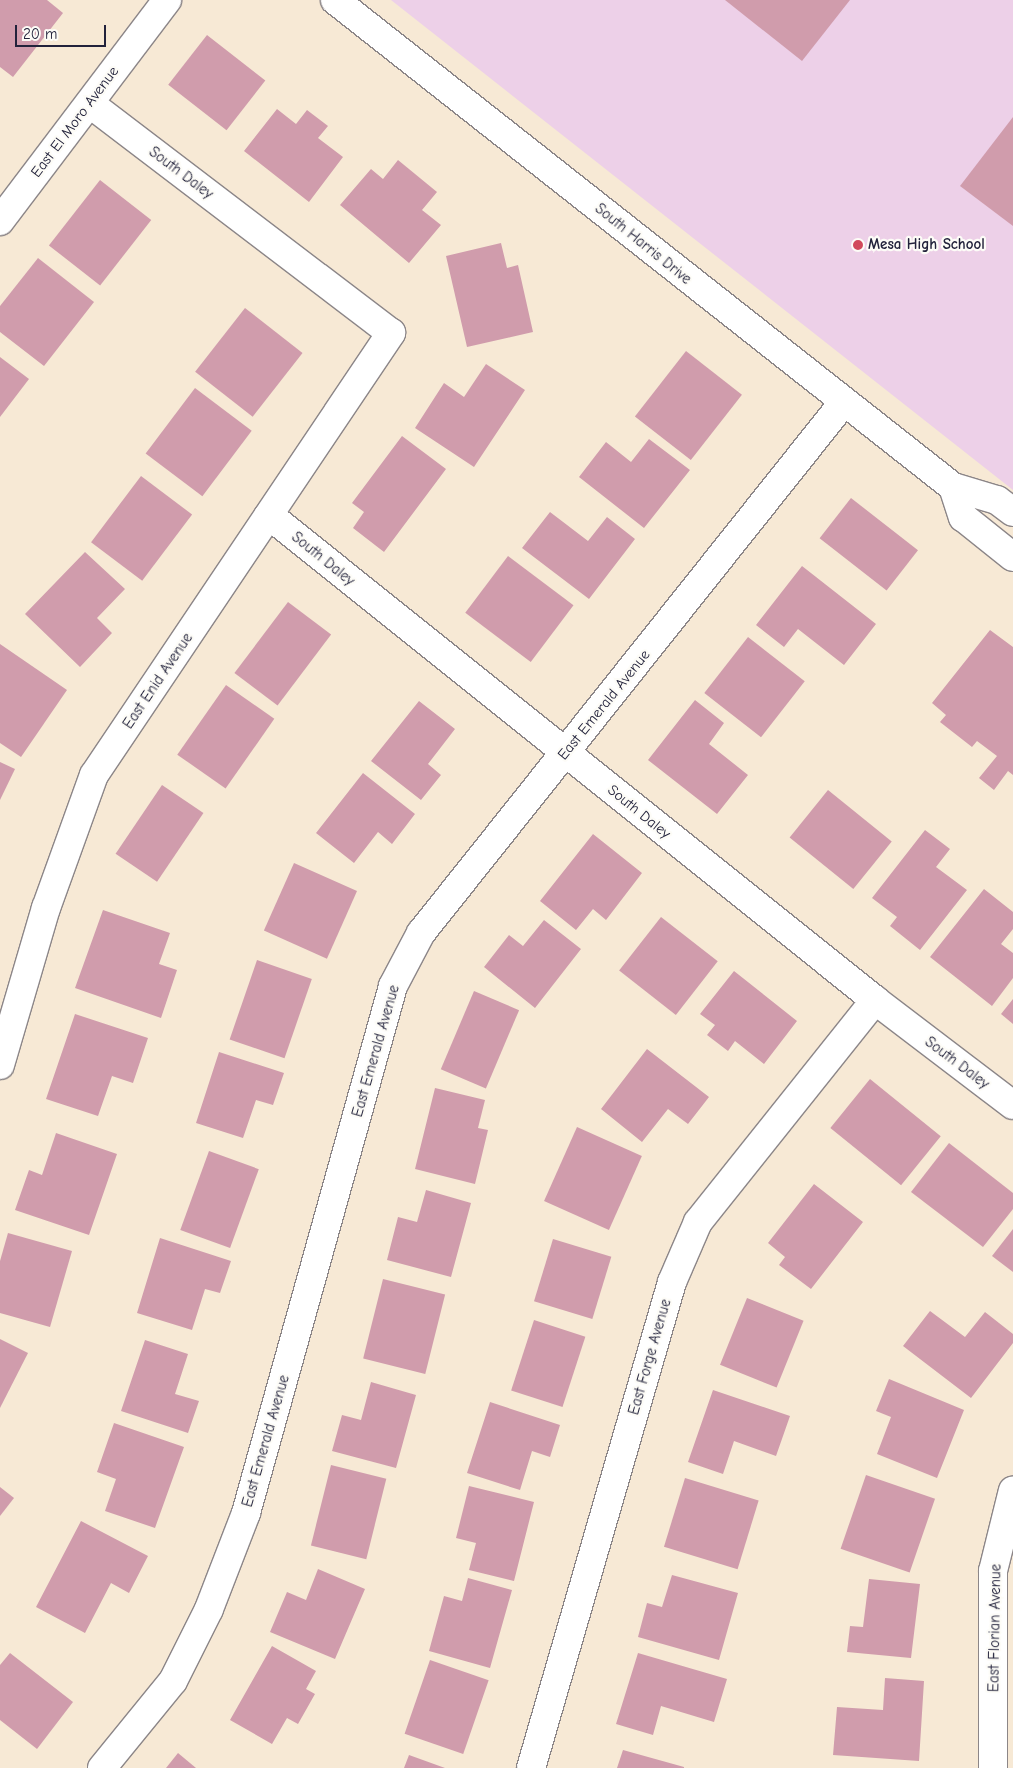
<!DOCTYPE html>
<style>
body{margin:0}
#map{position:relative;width:1013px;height:1768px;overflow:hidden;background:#f7e9d5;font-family:"Comic Neue",sans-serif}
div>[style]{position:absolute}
.built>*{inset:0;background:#edd0e8}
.building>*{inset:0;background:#d09cac;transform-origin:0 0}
.roads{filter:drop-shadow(1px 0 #8c8688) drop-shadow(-1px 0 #8c8688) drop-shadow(0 1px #8c8688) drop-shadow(0 -1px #8c8688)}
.minor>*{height:28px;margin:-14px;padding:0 14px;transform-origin:14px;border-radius:14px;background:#fff}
.dots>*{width:14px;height:14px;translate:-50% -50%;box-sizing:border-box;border:2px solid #fdfcf7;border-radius:50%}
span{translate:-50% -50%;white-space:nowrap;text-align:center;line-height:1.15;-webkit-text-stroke:4.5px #fdfcf7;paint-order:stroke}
.street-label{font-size:15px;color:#22223b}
.poi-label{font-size:15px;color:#22223b;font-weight:700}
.left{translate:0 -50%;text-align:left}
.scale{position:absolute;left:15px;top:25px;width:91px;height:22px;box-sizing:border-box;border:2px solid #22223b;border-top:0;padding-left:6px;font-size:15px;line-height:18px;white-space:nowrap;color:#22223b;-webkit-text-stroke:4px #fdfcf7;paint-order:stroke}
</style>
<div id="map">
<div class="built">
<div style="clip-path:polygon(391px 0,1013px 0,1013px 490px)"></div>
</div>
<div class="building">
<div style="clip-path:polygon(0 0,47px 0,63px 13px,13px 77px,0 67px)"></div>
<div style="clip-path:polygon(725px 0,850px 0,802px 61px)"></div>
<div style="left:207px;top:35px;width:74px;height:63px;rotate:38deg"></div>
<div style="clip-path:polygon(277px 109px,296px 124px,307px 110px,328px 126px,318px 138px,343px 157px,309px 202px,244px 151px)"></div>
<div style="clip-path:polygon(1013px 117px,1013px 226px,960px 186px)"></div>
<div style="clip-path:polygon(398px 160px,437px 192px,422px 210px,441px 225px,409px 263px,340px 205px,371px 169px,383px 179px)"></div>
<div style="left:100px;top:180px;width:65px;height:83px;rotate:38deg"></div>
<div style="clip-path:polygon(501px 243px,507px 268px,518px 265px,533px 332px,467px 347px,446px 256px)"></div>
<div style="clip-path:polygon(38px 258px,94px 302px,44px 366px,0 332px,0 306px)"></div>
<div style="left:245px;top:308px;width:73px;height:81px;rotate:38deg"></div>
<div style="left:686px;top:351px;width:71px;height:83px;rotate:38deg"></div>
<div style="clip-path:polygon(0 357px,29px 379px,0 417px)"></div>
<div style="clip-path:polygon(486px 364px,525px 390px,474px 467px,415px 428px,444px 383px,464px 397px)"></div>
<div style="left:195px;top:388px;width:71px;height:82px;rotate:37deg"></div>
<div style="clip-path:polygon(402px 436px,446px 469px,384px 552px,353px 528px,364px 512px,352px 503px)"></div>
<div style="clip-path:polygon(649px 439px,690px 470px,644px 528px,579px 477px,606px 442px,631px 462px)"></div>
<div style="left:141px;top:476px;width:64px;height:83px;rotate:37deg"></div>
<div style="left:851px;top:498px;width:85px;height:51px;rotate:38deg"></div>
<div style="clip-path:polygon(550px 512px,588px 541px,607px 517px,635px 539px,589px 599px,522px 548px)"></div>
<div style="clip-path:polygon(85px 552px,125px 589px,97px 618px,112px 633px,80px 667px,25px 614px)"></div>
<div style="left:508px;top:556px;width:82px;height:71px;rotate:37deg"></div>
<div style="clip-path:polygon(802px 566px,876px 624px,844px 665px,798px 629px,784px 647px,756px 625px)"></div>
<div style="left:288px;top:602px;width:54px;height:89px;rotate:37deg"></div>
<div style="clip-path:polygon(990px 630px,1013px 647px,1013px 775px,1008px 771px,994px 790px,979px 778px,997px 756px,977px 741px,972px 747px,940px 722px,946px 715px,932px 703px)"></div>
<div style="left:748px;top:637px;width:72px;height:71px;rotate:38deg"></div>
<div style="clip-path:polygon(0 644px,67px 690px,21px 757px,0 743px)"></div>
<div style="left:226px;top:685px;width:59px;height:85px;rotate:35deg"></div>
<div style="clip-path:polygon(695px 700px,724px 723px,709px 744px,748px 775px,717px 814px,648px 760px)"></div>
<div style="clip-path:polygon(419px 701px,455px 729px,428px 764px,441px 775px,421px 800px,371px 761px)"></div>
<div style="clip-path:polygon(0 762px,15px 769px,0 800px)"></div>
<div style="clip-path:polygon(363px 773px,415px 814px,392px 844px,378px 832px,354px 863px,316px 833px)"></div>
<div style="left:162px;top:785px;width:50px;height:83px;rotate:34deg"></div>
<div style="left:828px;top:790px;width:82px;height:61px;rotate:39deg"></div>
<div style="clip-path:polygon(925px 830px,950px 849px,936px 867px,967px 890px,920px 950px,890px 926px,897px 917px,872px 898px)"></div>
<div style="clip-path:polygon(593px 834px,642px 873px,606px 920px,593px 909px,576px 930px,540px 901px)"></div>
<div style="left:294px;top:863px;width:69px;height:74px;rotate:24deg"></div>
<div style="clip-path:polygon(984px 889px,1013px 912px,1013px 929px,1001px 944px,1013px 953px,1013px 978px,992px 1006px,930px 957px)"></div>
<div style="clip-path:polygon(103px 910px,170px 933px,159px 964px,177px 970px,161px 1018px,75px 988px)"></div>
<div style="left:661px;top:917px;width:72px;height:68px;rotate:38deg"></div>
<div style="clip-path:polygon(544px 920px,581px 949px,535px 1008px,484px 967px,509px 935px,523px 946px)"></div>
<div style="left:257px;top:960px;width:58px;height:84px;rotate:19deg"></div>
<div style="clip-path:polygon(734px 971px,797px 1021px,764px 1064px,735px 1041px,728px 1051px,707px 1035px,715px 1025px,700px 1014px)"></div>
<div style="left:474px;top:991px;width:49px;height:85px;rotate:23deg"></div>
<div style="clip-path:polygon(1013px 999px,1013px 1024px,1001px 1014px)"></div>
<div style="clip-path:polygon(75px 1014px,148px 1038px,133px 1083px,112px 1076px,98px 1116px,46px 1099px)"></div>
<div style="clip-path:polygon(647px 1049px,709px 1097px,688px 1124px,668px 1109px,642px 1142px,601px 1109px)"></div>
<div style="clip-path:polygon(219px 1052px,284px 1073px,273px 1105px,256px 1100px,243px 1138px,196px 1123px)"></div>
<div style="left:870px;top:1079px;width:91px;height:63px;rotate:39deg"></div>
<div style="clip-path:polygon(435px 1088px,485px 1100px,478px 1128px,488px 1130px,475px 1184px,415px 1169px)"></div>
<div style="left:577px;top:1127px;width:71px;height:81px;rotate:24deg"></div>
<div style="clip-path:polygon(56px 1133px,117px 1154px,89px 1235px,15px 1210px,29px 1170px,42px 1175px)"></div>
<div style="clip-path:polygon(949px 1143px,1013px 1193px,1013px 1209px,983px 1247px,911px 1192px)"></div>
<div style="left:209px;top:1151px;width:53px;height:84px;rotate:20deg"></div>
<div style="clip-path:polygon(814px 1184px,863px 1222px,811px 1289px,779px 1265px,785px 1257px,768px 1243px)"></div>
<div style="clip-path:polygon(426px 1190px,471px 1203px,451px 1277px,387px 1260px,398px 1217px,417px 1222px)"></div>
<div style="clip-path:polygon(1013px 1229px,1013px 1272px,992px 1256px)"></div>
<div style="clip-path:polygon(8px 1233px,72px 1251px,50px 1327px,0 1313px,0 1261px)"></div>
<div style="clip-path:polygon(160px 1238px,231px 1261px,220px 1293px,205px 1289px,192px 1330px,137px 1313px)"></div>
<div style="left:553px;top:1239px;width:61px;height:65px;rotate:17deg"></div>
<div style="left:383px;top:1279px;width:64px;height:82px;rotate:14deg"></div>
<div style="left:747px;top:1298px;width:61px;height:72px;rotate:22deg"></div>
<div style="clip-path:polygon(930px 1311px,965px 1337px,985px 1312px,1013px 1334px,1013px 1343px,971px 1398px,903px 1346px)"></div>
<div style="left:534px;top:1320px;width:54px;height:74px;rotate:18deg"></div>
<div style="clip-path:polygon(0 1339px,28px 1353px,0 1408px)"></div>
<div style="clip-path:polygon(145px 1340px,188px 1354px,175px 1394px,199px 1401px,188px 1433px,121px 1411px)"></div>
<div style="clip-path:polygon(889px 1379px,964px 1410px,937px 1478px,877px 1454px,891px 1417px,876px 1411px)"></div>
<div style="clip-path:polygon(371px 1382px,416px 1395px,396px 1468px,332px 1451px,342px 1415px,361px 1420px)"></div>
<div style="clip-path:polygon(713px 1390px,790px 1416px,776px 1456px,734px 1441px,723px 1474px,688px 1462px)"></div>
<div style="clip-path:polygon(490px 1402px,560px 1425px,550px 1457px,532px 1451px,520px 1490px,467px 1473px)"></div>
<div style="clip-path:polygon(114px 1423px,184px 1447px,155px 1528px,105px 1511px,116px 1479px,97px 1472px)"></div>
<div style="left:331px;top:1465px;width:57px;height:83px;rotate:14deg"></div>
<div style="left:866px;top:1475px;width:73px;height:78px;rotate:19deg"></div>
<div style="left:685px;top:1478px;width:77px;height:72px;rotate:17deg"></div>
<div style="clip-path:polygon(469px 1486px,534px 1502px,514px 1581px,469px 1570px,476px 1543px,456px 1538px)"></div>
<div style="clip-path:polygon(0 1487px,14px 1498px,0 1516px)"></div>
<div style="clip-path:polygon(81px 1521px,148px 1556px,129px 1593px,111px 1583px,85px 1633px,36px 1607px)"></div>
<div style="clip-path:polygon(318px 1569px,365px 1589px,335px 1659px,270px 1632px,287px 1592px,306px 1600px)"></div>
<div style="clip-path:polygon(672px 1575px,738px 1593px,719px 1660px,638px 1637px,647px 1603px,662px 1607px)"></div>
<div style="clip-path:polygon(468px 1578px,512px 1590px,490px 1668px,429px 1651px,444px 1596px,462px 1601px)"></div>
<div style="clip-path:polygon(869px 1579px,920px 1584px,911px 1658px,847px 1652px,850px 1626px,863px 1627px)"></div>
<div style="clip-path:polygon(272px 1646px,316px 1671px,306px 1689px,315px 1694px,298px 1724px,287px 1718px,272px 1744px,230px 1720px)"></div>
<div style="clip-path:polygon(10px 1653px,73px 1702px,37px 1749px,0 1720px,0 1665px)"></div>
<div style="clip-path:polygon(638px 1653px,727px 1679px,714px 1722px,661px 1706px,653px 1735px,616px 1724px)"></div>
<div style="left:430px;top:1660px;width:62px;height:78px;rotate:19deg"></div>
<div style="clip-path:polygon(885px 1678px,924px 1681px,919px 1761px,833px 1755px,837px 1707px,883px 1710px)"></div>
<div style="clip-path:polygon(623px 1750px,684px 1767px,684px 1768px,617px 1768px)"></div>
<div style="clip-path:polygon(178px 1753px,196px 1768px,166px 1768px)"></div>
<div style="clip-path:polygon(409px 1755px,445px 1768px,404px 1768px)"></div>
</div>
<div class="roads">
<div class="minor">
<div style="left:335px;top:0;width:787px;rotate:38.24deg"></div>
<div style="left:953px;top:487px;width:46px;rotate:16.5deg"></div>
<div style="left:997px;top:500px;width:20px;rotate:37deg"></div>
<div style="left:0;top:221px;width:277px;rotate:-52.9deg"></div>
<div style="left:953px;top:487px;width:32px;rotate:72deg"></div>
<div style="left:963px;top:517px;width:64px;rotate:38.7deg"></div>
<div style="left:269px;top:515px;width:776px;rotate:38.67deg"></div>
<div style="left:875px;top:1000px;width:173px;rotate:37.3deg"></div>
<div style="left:0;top:1065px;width:164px;rotate:-73.7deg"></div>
<div style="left:46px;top:908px;width:141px;rotate:-70.2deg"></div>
<div style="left:94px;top:775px;width:533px;rotate:-56.1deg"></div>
<div style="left:391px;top:333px;width:378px;rotate:-142.7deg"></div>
<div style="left:102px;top:1768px;width:112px;rotate:-50.8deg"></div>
<div style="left:173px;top:1681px;width:80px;rotate:-63.4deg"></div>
<div style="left:209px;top:1609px;width:103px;rotate:-68.9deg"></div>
<div style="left:246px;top:1513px;width:547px;rotate:-74.41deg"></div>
<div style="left:393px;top:986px;width:60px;rotate:-62.2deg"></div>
<div style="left:421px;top:933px;width:677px;rotate:-51.47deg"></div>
<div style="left:531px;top:1768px;width:506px;rotate:-73.82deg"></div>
<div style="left:672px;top:1282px;width:65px;rotate:-66.6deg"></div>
<div style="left:698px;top:1222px;width:284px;rotate:-51.4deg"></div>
<div style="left:993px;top:1768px;width:197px;rotate:-90deg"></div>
<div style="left:993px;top:1571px;width:83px;rotate:-76.1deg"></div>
</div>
</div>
<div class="dots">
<div style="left:858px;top:245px;background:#d1495b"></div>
</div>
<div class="street-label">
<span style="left:75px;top:122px;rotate:-53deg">East El Moro Avenue</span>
<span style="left:181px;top:173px;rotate:37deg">South Daley</span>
<span style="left:643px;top:244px;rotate:39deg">South Harris Drive</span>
<span style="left:323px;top:559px;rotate:39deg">South Daley</span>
<span style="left:158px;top:681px;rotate:-56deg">East Enid Avenue</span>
<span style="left:604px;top:705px;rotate:-51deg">East Emerald Avenue</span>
<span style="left:639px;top:812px;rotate:39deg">South Daley</span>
<span style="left:376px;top:1051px;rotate:-74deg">East Emerald Avenue</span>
<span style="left:957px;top:1063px;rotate:37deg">South Daley</span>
<span style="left:650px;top:1357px;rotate:-74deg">East Forge Avenue</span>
<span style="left:266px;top:1441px;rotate:-74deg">East Emerald Avenue</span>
<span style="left:995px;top:1628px;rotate:-89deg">East Florian Avenue</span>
</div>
<div class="poi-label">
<span class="left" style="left:868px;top:245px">Mesa High School</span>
</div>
<div class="scale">20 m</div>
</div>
